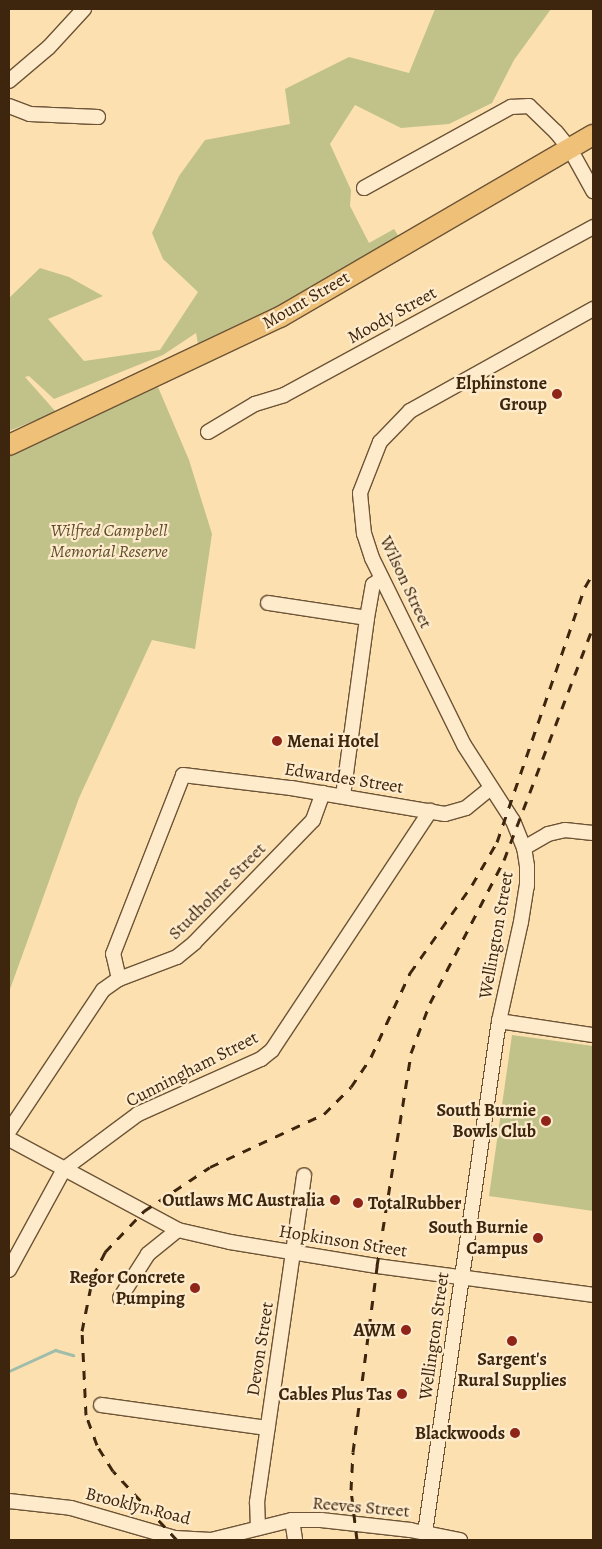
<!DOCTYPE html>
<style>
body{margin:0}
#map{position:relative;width:602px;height:1549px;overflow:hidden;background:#fce0b0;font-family:Alegreya,serif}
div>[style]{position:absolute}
.green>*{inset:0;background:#c1c28a}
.stream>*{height:3px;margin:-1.5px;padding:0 1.5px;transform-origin:1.5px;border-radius:1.5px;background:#9fbdaa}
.roads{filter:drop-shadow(1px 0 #6d5436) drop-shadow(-1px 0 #6d5436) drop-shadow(0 1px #6d5436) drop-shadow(0 -1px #6d5436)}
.minor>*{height:14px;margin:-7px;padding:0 7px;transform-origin:7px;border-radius:7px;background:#fdebcc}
.highway>*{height:20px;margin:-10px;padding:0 10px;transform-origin:10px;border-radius:10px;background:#eec078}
.rail>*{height:3px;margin-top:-1.5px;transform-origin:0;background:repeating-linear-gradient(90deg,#3d250e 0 9px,transparent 0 18px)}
.dots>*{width:14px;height:14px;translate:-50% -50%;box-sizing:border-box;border:2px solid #fdebcc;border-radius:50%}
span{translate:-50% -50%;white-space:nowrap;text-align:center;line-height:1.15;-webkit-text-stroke:4.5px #fdebcc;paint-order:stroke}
.street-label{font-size:18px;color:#3d250e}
.poi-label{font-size:18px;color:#3d250e;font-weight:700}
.right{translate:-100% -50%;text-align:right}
.left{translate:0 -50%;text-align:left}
.park-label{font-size:18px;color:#5e4c2d;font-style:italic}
.frame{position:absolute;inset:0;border:10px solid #3d250e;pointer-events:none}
</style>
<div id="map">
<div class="green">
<div style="clip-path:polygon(435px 9px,551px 9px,514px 60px,492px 103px,449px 124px,401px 128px,355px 105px,330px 144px,351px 190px,350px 206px,369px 243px,394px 229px,399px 237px,277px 307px,198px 344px,196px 333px,163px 355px,54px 399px,29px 376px,25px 377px,56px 412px,9px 431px,9px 298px,40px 268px,69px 277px,103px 296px,48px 319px,84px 361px,160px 350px,198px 292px,163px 259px,152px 233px,179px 176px,205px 140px,290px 124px,285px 89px,349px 57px,409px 73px)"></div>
<div style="clip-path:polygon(158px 387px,189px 460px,212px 534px,195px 649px,152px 640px,79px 798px,9px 992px,9px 456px)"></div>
<div style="clip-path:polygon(512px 1035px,593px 1046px,593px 1211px,489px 1196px)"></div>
</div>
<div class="stream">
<div style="left:9px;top:1371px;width:51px;rotate:-24.5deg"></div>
<div style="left:55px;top:1350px;width:19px;rotate:16deg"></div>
</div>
<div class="roads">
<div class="minor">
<div style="left:9px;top:81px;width:52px;rotate:-40.4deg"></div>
<div style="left:49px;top:47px;width:52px;rotate:-47.4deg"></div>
<div style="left:9px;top:106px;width:22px;rotate:21deg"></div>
<div style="left:30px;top:114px;width:68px;rotate:2.5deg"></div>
<div style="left:575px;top:158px;width:38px;rotate:61deg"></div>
<div style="left:364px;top:188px;width:168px;rotate:-28.9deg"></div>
<div style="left:511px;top:107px;width:18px;rotate:-3deg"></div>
<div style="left:529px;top:106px;width:37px;rotate:44deg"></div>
<div style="left:556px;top:132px;width:22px;rotate:51deg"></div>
<div style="left:208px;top:432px;width:55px;rotate:-30.8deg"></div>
<div style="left:255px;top:404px;width:30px;rotate:-17deg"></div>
<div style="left:284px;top:395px;width:352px;rotate:-28.5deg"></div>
<div style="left:268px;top:603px;width:100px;rotate:8.6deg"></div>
<div style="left:343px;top:796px;width:180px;rotate:-82.3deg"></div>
<div style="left:367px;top:618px;width:34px;rotate:-80deg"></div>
<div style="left:373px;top:585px;width:11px;rotate:-38deg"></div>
<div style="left:524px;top:848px;width:28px;rotate:-30deg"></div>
<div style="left:548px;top:834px;width:17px;rotate:-13deg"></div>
<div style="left:565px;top:830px;width:28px;rotate:6deg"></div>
<div style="left:119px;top:979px;width:26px;rotate:-103deg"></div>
<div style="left:113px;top:954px;width:192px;rotate:-68.6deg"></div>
<div style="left:183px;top:775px;width:109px;rotate:6.9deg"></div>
<div style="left:291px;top:788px;width:156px;rotate:9.6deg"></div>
<div style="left:445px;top:814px;width:22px;rotate:-16deg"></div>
<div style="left:466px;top:808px;width:32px;rotate:-39deg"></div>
<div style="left:499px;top:1021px;width:95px;rotate:8.5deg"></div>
<div style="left:9px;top:1131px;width:169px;rotate:-56.3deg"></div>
<div style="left:103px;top:990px;width:19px;rotate:-35deg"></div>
<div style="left:119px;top:979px;width:62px;rotate:-20.8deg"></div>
<div style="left:177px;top:957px;width:22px;rotate:-39deg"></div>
<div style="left:194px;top:943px;width:171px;rotate:-45.9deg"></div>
<div style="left:313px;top:820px;width:29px;rotate:-70deg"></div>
<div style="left:9px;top:1139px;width:192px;rotate:28.3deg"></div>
<div style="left:178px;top:1230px;width:53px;rotate:13deg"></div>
<div style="left:230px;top:1242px;width:149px;rotate:9.3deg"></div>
<div style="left:377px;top:1266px;width:218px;rotate:7.6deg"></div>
<div style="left:9px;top:1270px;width:115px;rotate:-61.4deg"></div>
<div style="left:64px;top:1169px;width:92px;rotate:-36.6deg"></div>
<div style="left:138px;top:1114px;width:135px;rotate:-24.1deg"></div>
<div style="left:261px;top:1059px;width:14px;rotate:-39deg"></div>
<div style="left:272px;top:1050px;width:287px;rotate:-56.5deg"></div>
<div style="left:120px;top:1298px;width:52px;rotate:-57.5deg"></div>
<div style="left:148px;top:1254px;width:38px;rotate:-39deg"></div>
<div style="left:101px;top:1405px;width:168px;rotate:7.9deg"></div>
<div style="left:9px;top:1501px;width:62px;rotate:6.4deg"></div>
<div style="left:71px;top:1508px;width:108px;rotate:16.1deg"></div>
<div style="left:175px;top:1538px;width:36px;rotate:3deg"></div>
<div style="left:211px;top:1540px;width:83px;rotate:-13.9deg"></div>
<div style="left:292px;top:1520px;width:29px"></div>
<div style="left:321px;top:1520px;width:90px;rotate:6.4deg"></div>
<div style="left:410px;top:1530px;width:51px;rotate:11.3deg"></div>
<div style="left:292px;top:1520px;width:20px;rotate:81deg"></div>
<div style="left:258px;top:1528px;width:26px;rotate:-92deg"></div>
<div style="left:257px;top:1502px;width:330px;rotate:-81.8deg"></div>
<div style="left:425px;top:1533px;width:517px;rotate:-81.78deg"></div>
<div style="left:499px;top:1021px;width:101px;rotate:-77.5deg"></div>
<div style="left:521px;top:922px;width:36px;rotate:-81deg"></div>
<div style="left:527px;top:886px;width:20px;rotate:-90deg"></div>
<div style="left:527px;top:866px;width:18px;rotate:-99deg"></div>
<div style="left:524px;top:848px;width:29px;rotate:-112deg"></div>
<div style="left:513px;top:821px;width:90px;rotate:-122.8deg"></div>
<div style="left:464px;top:745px;width:208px;rotate:-116.2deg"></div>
<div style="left:372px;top:558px;width:25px;rotate:-108deg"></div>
<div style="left:364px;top:534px;width:41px;rotate:-95.6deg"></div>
<div style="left:360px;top:493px;width:55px;rotate:-68.6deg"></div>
<div style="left:380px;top:442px;width:43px;rotate:-45.9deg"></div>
<div style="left:410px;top:411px;width:210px;rotate:-29.1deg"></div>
</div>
<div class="highway">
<div style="left:9px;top:445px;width:300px;rotate:-25.3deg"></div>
<div style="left:280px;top:317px;width:362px;rotate:-30.2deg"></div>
</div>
</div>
<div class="rail">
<div style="left:177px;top:1540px;width:94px;rotate:-132.8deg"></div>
<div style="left:113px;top:1471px;width:31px;rotate:-122deg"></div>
<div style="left:97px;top:1445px;width:32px;rotate:-110deg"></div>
<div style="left:86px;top:1415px;width:84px;rotate:-92.7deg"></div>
<div style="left:82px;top:1331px;width:56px;rotate:-78.7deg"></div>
<div style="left:93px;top:1276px;width:27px;rotate:-63deg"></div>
<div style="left:105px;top:1252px;width:57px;rotate:-46.4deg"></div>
<div style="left:144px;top:1211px;width:79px;rotate:-33.7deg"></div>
<div style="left:210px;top:1167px;width:126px;rotate:-24.9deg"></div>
<div style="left:324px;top:1114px;width:38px;rotate:-45deg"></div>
<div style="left:351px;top:1087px;width:36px;rotate:-56deg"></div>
<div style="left:371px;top:1057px;width:93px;rotate:-65.1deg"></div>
<div style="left:410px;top:973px;width:108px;rotate:-54.8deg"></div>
<div style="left:472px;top:885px;width:50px;rotate:-59.8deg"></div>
<div style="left:497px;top:842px;width:270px;rotate:-71deg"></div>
<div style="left:585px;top:587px;width:16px;rotate:-60deg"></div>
<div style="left:357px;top:1540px;width:50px;rotate:-96.8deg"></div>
<div style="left:351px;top:1490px;width:38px;rotate:-87deg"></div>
<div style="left:353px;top:1452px;width:188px;rotate:-82.6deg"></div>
<div style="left:377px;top:1266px;width:216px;rotate:-80.9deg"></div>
<div style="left:411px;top:1053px;width:53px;rotate:-69.2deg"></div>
<div style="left:430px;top:1003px;width:161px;rotate:-62.6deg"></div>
<div style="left:504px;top:860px;width:249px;rotate:-69.1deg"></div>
</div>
<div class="dots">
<div style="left:557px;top:394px;background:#8f2418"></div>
<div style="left:277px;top:741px;background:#8f2418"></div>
<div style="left:546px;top:1121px;background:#8f2418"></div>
<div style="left:335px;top:1200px;background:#8f2418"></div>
<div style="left:358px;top:1203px;background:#8f2418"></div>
<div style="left:538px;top:1238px;background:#8f2418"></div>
<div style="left:195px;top:1288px;background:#8f2418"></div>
<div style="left:406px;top:1330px;background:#8f2418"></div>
<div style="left:512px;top:1341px;background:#8f2418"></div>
<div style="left:402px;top:1394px;background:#8f2418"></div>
<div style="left:515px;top:1433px;background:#8f2418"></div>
</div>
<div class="street-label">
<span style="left:306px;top:300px;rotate:-30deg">Mount Street</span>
<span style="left:392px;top:315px;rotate:-29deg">Moody Street</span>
<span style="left:406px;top:582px;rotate:65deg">Wilson Street</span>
<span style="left:344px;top:778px;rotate:9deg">Edwardes Street</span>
<span style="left:217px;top:891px;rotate:-45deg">Studholme Street</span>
<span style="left:496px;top:935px;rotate:-80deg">Wellington Street</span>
<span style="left:192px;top:1069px;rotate:-27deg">Cunningham Street</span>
<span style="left:343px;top:1241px;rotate:9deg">Hopkinson Street</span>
<span style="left:434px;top:1336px;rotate:-82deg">Wellington Street</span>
<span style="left:260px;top:1349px;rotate:-81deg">Devon Street</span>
<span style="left:138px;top:1506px;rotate:14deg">Brooklyn Road</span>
<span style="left:361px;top:1507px;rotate:5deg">Reeves Street</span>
</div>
<div class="poi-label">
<span class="right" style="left:547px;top:394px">Elphinstone<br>Group</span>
<span class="left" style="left:287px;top:741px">Menai Hotel</span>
<span class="right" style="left:536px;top:1121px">South Burnie<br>Bowls Club</span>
<span class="right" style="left:325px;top:1200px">Outlaws MC Australia</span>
<span class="left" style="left:368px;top:1203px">TotalRubber</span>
<span class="right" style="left:528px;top:1238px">South Burnie<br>Campus</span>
<span class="right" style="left:185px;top:1288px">Regor Concrete<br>Pumping</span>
<span class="right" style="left:396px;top:1330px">AWM</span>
<span style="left:512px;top:1370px">Sargent's<br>Rural Supplies</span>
<span class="right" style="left:392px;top:1394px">Cables Plus Tas</span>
<span class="right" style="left:505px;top:1433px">Blackwoods</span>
</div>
<div class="park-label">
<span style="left:109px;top:541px">Wilfred Campbell<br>Memorial Reserve</span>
</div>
<div class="frame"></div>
</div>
